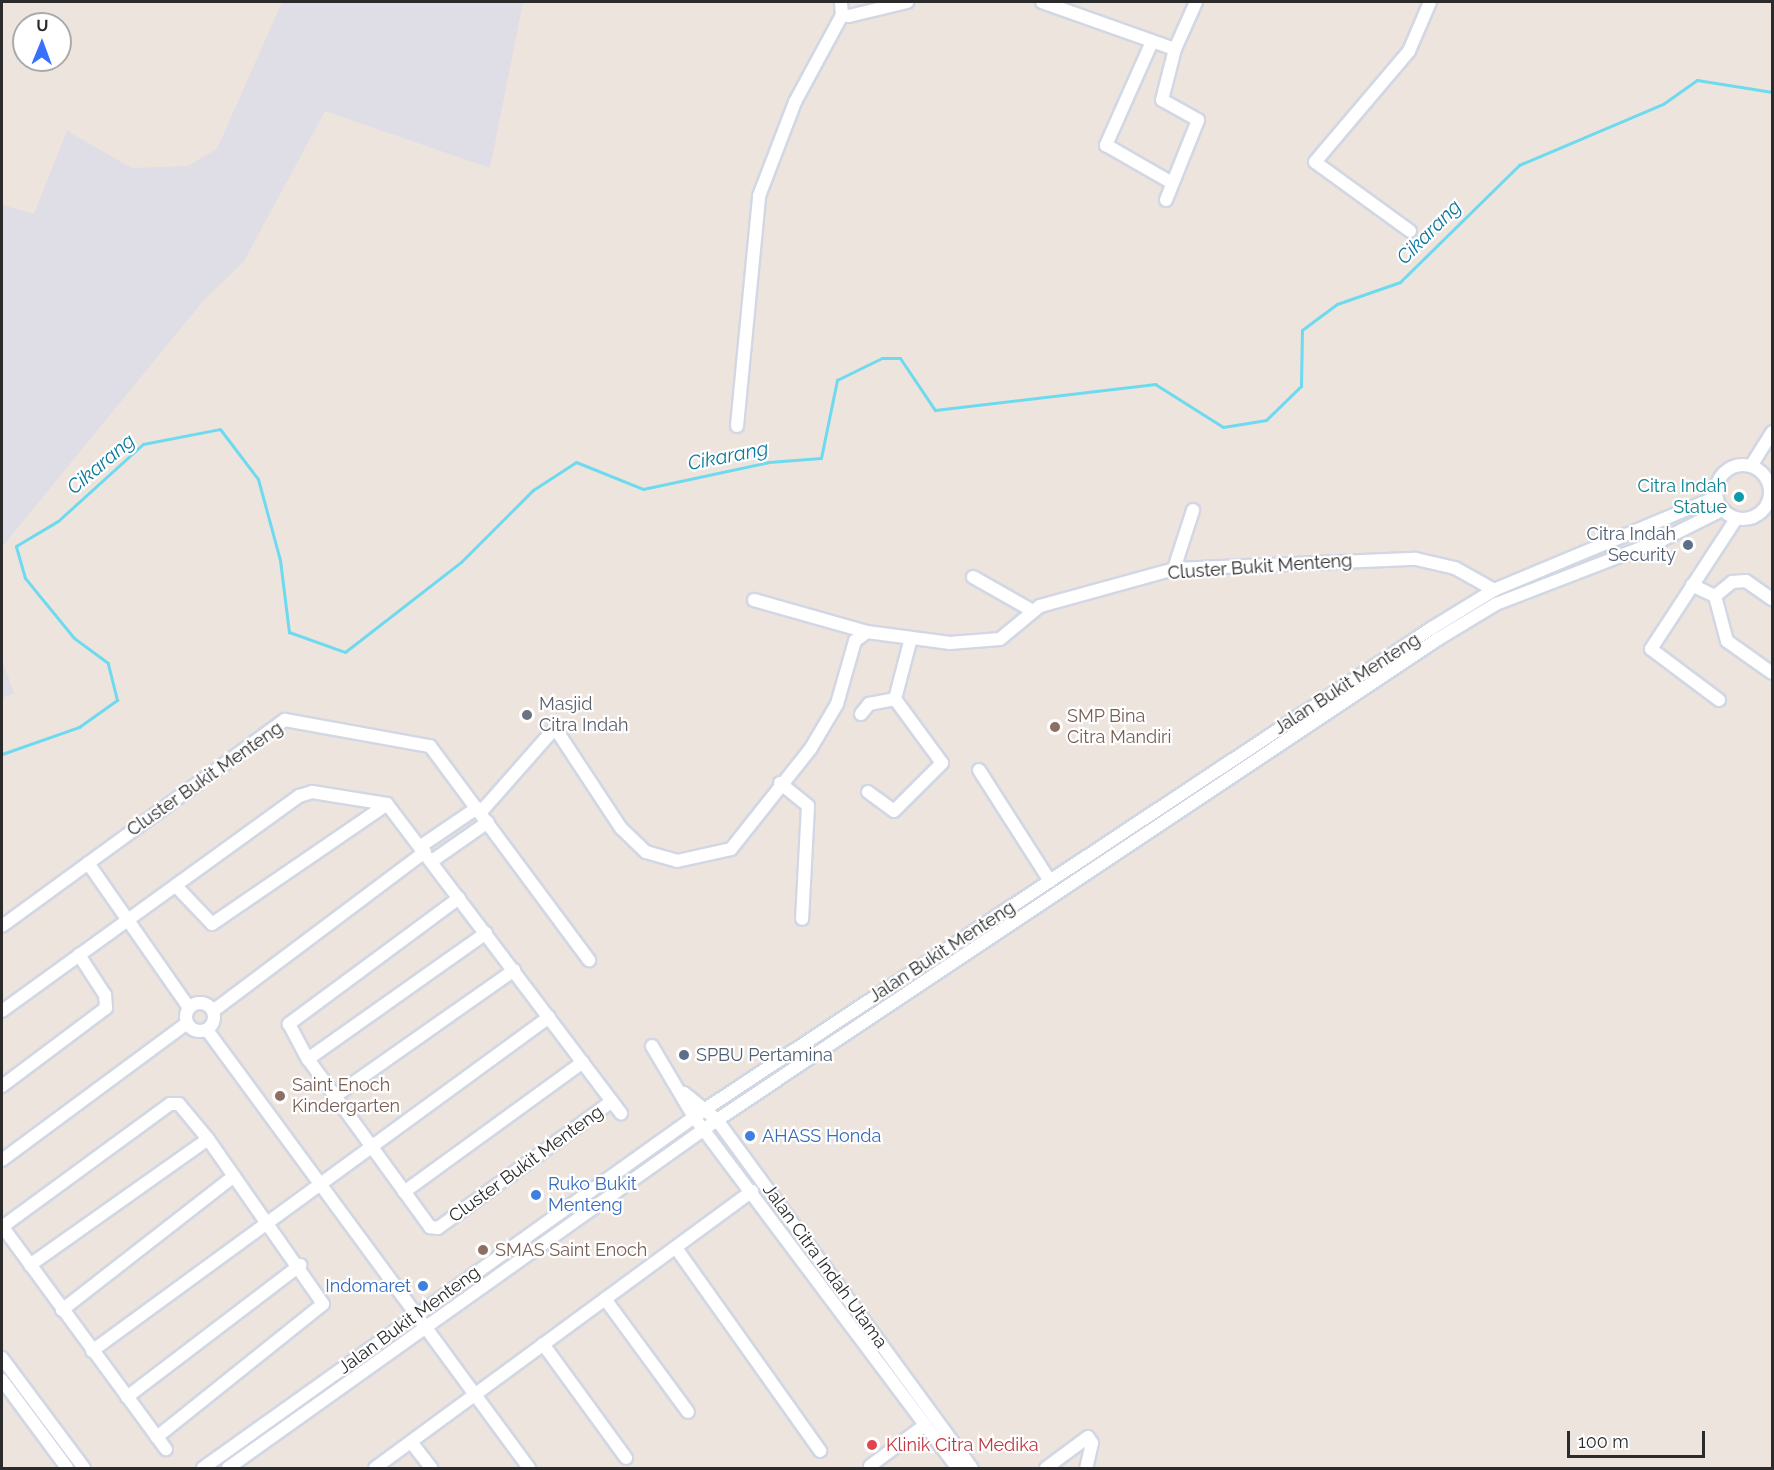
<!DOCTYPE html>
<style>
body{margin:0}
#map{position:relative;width:1774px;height:1470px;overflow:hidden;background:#ede4dd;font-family:Raleway,sans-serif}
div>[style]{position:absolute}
.industrial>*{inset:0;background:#dfdde5}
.stream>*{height:3px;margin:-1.5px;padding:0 1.5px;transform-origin:1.5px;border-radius:1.5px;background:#6edaf0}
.roads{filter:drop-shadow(2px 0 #d2d7e4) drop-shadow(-2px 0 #d2d7e4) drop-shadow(0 2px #d2d7e4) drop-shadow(0 -2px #d2d7e4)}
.minor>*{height:12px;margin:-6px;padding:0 6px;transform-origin:6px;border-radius:6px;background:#fff}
.minor>.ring{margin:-6px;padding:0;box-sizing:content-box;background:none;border:12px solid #fff;border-radius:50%}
.dots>*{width:16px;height:16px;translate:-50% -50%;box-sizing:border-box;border:3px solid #fff;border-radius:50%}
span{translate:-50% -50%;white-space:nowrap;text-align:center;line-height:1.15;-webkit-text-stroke:4.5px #fff;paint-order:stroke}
.culture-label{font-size:18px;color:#0d838f}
.right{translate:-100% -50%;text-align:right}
.service-label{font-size:18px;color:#4e5e75}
.left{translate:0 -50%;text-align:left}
.street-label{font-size:18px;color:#2b2b2b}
.worship-label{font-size:18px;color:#5b616d}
.education-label{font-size:18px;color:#785e54}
.shop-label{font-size:18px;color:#366cbe}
.health-label{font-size:18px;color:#be3a42}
.water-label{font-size:20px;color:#0c7a9e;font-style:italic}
.frame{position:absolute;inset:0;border:3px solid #2b2b2b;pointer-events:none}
.north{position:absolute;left:12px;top:12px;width:60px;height:60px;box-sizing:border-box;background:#fff;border:2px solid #aaa;border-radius:50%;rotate:1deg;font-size:16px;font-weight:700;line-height:24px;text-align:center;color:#2b2b2b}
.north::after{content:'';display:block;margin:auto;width:21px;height:27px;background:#3a71fc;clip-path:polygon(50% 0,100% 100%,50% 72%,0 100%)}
.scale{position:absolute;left:1567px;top:1431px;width:138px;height:27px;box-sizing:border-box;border:3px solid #2b2b2b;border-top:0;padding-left:8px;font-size:18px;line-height:21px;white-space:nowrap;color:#2b2b2b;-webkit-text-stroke:4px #fff;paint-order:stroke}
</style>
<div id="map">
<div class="industrial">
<div style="clip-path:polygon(282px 2px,523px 2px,490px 168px,325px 111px,244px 261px,203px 301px,2px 547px,2px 205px,34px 214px,67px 131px,132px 168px,188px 166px,217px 149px)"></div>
<div style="clip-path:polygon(2px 660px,14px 693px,2px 698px)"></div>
</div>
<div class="stream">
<div style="left:2px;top:754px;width:82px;rotate:-19.3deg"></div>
<div style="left:79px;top:727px;width:47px;rotate:-35.4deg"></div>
<div style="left:117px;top:700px;width:38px;rotate:-104deg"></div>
<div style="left:108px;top:663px;width:42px;rotate:-143.7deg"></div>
<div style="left:74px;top:638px;width:77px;rotate:-129.2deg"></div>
<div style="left:25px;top:578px;width:33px;rotate:-106deg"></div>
<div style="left:16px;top:546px;width:49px;rotate:-30.8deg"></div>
<div style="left:58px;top:521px;width:115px;rotate:-42.2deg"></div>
<div style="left:143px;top:444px;width:78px;rotate:-11deg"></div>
<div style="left:220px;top:429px;width:63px;rotate:52.8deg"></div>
<div style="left:258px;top:479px;width:84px;rotate:74.8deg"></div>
<div style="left:280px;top:560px;width:73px;rotate:82.9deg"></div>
<div style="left:289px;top:632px;width:59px;rotate:19.7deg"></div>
<div style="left:345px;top:652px;width:147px;rotate:-37.8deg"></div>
<div style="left:461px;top:562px;width:102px;rotate:-45deg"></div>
<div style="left:533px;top:490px;width:51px;rotate:-33.1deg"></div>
<div style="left:576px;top:462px;width:72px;rotate:21.9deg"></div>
<div style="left:643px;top:489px;width:129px;rotate:-12.1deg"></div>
<div style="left:769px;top:462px;width:52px;rotate:-4.4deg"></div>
<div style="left:821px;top:458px;width:80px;rotate:-78.4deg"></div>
<div style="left:837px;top:380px;width:50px;rotate:-26.1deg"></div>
<div style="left:882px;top:358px;width:18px"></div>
<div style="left:900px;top:358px;width:63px;rotate:56.1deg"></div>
<div style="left:935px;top:410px;width:222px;rotate:-6.7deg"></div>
<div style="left:1155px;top:384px;width:80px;rotate:32.3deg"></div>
<div style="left:1223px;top:427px;width:44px;rotate:-9.2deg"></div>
<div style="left:1266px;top:420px;width:49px;rotate:-44.2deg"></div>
<div style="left:1301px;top:386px;width:56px;rotate:-89deg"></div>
<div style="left:1302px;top:330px;width:44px;rotate:-36.6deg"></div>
<div style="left:1337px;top:304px;width:67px;rotate:-19.2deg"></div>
<div style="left:1400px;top:282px;width:167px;rotate:-44.5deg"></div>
<div style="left:1519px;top:165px;width:156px;rotate:-23deg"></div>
<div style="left:1663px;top:104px;width:42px;rotate:-35.2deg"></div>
<div style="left:1697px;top:80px;width:76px;rotate:9.1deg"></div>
</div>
<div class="roads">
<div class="minor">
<div style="left:841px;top:2px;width:13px;rotate:86deg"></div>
<div style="left:842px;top:15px;width:7px;rotate:8deg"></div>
<div style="left:849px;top:16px;width:60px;rotate:-13.6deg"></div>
<div style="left:1042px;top:2px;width:141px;rotate:19.5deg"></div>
<div style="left:1175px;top:49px;width:51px;rotate:-65.9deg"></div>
<div style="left:1151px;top:44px;width:111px;rotate:114deg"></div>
<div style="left:1106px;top:145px;width:76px;rotate:29.9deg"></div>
<div style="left:1166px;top:200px;width:86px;rotate:-68.2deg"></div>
<div style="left:1198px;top:120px;width:41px;rotate:-150.9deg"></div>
<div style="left:1162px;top:100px;width:53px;rotate:-75.7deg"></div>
<div style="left:1410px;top:231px;width:117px;rotate:-144deg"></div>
<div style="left:1315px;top:162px;width:145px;rotate:-49.7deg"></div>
<div style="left:1409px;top:51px;width:53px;rotate:-66.8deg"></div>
<div style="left:737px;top:426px;width:231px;rotate:-84.5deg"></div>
<div style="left:759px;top:196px;width:101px;rotate:-69deg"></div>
<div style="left:795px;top:102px;width:99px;rotate:-61.6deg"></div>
<div class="ring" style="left:1716px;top:465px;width:42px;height:42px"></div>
<div style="left:1751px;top:466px;width:40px;rotate:-58deg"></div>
<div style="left:1174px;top:569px;width:62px;rotate:-72.1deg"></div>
<div style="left:973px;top:577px;width:67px;rotate:29.6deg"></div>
<div style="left:1692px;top:585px;width:25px;rotate:26deg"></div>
<div style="left:1715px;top:596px;width:22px;rotate:-39deg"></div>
<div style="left:1732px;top:582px;width:14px;rotate:-4deg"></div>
<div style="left:1746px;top:581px;width:32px;rotate:35deg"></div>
<div style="left:1715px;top:596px;width:47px;rotate:75.1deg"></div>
<div style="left:1727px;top:641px;width:55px;rotate:35.4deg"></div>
<div style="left:754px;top:600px;width:117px;rotate:15.8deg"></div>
<div style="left:1719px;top:700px;width:85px;rotate:-143.1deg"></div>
<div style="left:1651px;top:649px;width:155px;rotate:-56.8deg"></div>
<div style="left:861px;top:714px;width:13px;rotate:-51deg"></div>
<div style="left:869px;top:704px;width:26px;rotate:-11deg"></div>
<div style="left:895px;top:699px;width:63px;rotate:-75.3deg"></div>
<div style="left:979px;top:770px;width:132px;rotate:57.4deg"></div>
<div style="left:780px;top:783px;width:36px;rotate:39deg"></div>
<div style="left:808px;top:806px;width:113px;rotate:93deg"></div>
<div style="left:868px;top:792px;width:32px;rotate:36deg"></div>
<div style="left:894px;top:811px;width:68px;rotate:-45deg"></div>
<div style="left:942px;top:763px;width:79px;rotate:-126.3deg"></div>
<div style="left:480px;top:813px;width:113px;rotate:-48.6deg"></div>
<div style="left:555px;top:728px;width:120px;rotate:56.6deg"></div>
<div style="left:621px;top:828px;width:35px;rotate:44deg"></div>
<div style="left:646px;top:852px;width:32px;rotate:16deg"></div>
<div style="left:677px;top:861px;width:55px;rotate:-12.5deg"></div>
<div style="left:731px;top:849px;width:129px;rotate:-51.6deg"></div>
<div style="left:811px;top:748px;width:51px;rotate:-59.4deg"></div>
<div style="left:837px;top:704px;width:66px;rotate:-74.1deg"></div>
<div style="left:855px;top:641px;width:15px;rotate:-37deg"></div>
<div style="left:867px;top:632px;width:84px;rotate:7.5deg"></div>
<div style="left:950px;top:643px;width:50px;rotate:-4.6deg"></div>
<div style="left:1000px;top:639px;width:52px;rotate:-39.5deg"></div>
<div style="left:1040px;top:606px;width:139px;rotate:-15.4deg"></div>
<div style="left:1174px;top:569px;width:242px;rotate:-2.4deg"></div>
<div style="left:1416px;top:559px;width:40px;rotate:13deg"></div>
<div style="left:1455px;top:568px;width:45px;rotate:29.4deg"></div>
<div style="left:421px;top:846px;width:68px;rotate:-34.2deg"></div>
<div style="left:432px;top:861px;width:68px;rotate:-34.9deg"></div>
<div style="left:88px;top:863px;width:177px;rotate:55.1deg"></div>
<div style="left:176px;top:886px;width:52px;rotate:46.5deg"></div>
<div style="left:212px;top:924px;width:212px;rotate:-34.4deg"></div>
<div style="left:459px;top:898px;width:212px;rotate:143.5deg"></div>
<div style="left:289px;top:1024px;width:40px;rotate:62deg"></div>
<div style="left:308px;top:1059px;width:208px;rotate:54deg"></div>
<div style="left:430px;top:1227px;width:8px;rotate:7deg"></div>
<div style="left:438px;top:1228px;width:215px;rotate:-36.1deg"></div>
<div style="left:2px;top:926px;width:350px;rotate:-36.1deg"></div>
<div style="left:285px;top:720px;width:147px;rotate:10.2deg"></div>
<div style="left:430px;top:746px;width:267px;rotate:53.4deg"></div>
<div class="ring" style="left:186px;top:1003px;width:16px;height:16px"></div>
<div style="left:2px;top:1011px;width:367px;rotate:-35.9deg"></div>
<div style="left:299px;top:796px;width:14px;rotate:-17deg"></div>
<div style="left:312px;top:792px;width:76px;rotate:9.1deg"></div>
<div style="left:387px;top:804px;width:388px;rotate:52.9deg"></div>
<div style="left:213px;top:1011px;width:265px;rotate:-36.9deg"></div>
<div style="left:207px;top:1030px;width:544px;rotate:53.68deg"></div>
<div style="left:652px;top:1046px;width:82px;rotate:59.4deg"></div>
<div style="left:694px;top:1117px;width:439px;rotate:53.1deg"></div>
<div style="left:308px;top:1059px;width:218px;rotate:-35.3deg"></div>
<div style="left:2px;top:1086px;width:130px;rotate:-36.9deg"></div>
<div style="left:106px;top:1008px;width:13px;rotate:-94deg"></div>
<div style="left:105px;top:995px;width:48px;rotate:-123deg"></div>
<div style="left:684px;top:1093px;width:43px;rotate:39.3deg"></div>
<div style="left:717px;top:1120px;width:431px;rotate:53.8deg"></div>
<div style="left:335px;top:1096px;width:219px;rotate:-35.1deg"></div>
<div style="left:2px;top:1160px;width:229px;rotate:-36.5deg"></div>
<div style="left:404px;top:1192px;width:221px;rotate:-36deg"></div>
<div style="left:2px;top:1226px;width:277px;rotate:53.7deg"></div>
<div style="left:2px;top:1227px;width:208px;rotate:-36.2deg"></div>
<div style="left:170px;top:1104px;width:9px"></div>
<div style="left:179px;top:1104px;width:45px;rotate:50.4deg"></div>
<div style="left:208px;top:1139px;width:201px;rotate:55.1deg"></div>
<div style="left:323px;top:1304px;width:213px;rotate:141.3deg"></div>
<div style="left:676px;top:1248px;width:249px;rotate:54.6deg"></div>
<div style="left:30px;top:1265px;width:218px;rotate:-35.3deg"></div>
<div style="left:605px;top:1299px;width:140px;rotate:53.7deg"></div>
<div style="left:62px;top:1310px;width:218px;rotate:-37.9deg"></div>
<div style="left:543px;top:1344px;width:141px;rotate:53.9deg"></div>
<div style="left:92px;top:1351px;width:566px;rotate:-36.16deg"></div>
<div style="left:2px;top:1358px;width:137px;rotate:53.3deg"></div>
<div style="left:2px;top:1380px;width:109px;rotate:53.5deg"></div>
<div style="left:127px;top:1397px;width:218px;rotate:-37.3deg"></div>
<div style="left:411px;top:1442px;width:33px;rotate:52deg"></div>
<div style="left:870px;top:1466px;width:69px;rotate:-36.7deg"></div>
<div style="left:203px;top:1468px;width:619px;rotate:-35.54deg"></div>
<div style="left:707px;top:1108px;width:869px;rotate:-33.51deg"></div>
<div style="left:1432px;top:628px;width:73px;rotate:-31.5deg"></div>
<div style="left:1494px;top:590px;width:241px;rotate:-22.7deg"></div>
<div style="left:228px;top:1468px;width:600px;rotate:-35.44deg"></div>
<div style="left:717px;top:1120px;width:867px;rotate:-33.71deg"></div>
<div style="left:1438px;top:639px;width:68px;rotate:-31.1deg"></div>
<div style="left:1496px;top:604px;width:178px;rotate:-21.1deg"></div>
<div style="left:1662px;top:540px;width:67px;rotate:-26.6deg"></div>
<div style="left:375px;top:1468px;width:468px;rotate:-36.3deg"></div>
<div style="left:1046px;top:1468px;width:52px;rotate:-36.4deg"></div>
<div style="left:1088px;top:1437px;width:7px;rotate:56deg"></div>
<div style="left:1092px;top:1443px;width:26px;rotate:103deg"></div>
</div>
</div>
<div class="dots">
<div style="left:1739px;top:497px;background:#0f9aa8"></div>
<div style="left:1688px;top:545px;background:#5c6f8a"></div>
<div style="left:527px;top:715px;background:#6b7280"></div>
<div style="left:1055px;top:727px;background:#8d6e63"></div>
<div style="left:684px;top:1055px;background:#5c6f8a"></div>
<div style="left:280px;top:1096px;background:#8d6e63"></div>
<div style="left:750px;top:1136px;background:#3f7fe0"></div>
<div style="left:536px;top:1195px;background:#3f7fe0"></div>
<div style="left:483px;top:1250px;background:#8d6e63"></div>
<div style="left:423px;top:1286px;background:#3f7fe0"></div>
<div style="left:872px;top:1445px;background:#e0444e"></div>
</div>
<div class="culture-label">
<span class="right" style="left:1727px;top:497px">Citra Indah<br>Statue</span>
</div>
<div class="service-label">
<span class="right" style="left:1676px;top:545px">Citra Indah<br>Security</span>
<span class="left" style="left:696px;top:1055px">SPBU Pertamina</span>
</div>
<div class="street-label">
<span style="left:1260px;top:567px;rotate:-4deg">Cluster Bukit Menteng</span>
<span style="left:1347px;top:684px;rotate:-33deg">Jalan Bukit Menteng</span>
<span style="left:205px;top:779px;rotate:-35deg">Cluster Bukit Menteng</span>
<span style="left:942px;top:952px;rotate:-33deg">Jalan Bukit Menteng</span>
<span style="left:526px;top:1164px;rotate:-36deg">Cluster Bukit Menteng</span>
<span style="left:825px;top:1266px;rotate:54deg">Jalan Citra Indah Utama</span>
<span style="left:409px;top:1320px;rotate:-36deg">Jalan Bukit Menteng</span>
</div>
<div class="worship-label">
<span class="left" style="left:539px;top:715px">Masjid<br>Citra Indah</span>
</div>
<div class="education-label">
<span class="left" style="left:1067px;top:727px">SMP Bina<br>Citra Mandiri</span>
<span class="left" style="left:292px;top:1096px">Saint Enoch<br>Kindergarten</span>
<span class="left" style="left:495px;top:1250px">SMAS Saint Enoch</span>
</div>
<div class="shop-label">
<span class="left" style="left:762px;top:1136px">AHASS Honda</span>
<span class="left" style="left:548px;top:1195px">Ruko Bukit<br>Menteng</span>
<span class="right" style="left:411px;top:1286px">Indomaret</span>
</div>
<div class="health-label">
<span class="left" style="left:886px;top:1445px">Klinik Citra Medika</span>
</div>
<div class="water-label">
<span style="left:1429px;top:232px;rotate:-45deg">Cikarang</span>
<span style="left:728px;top:456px;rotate:-11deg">Cikarang</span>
<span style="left:101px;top:464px;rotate:-40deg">Cikarang</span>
</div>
<div class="frame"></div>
<div class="north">U</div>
<div class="scale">100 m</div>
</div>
